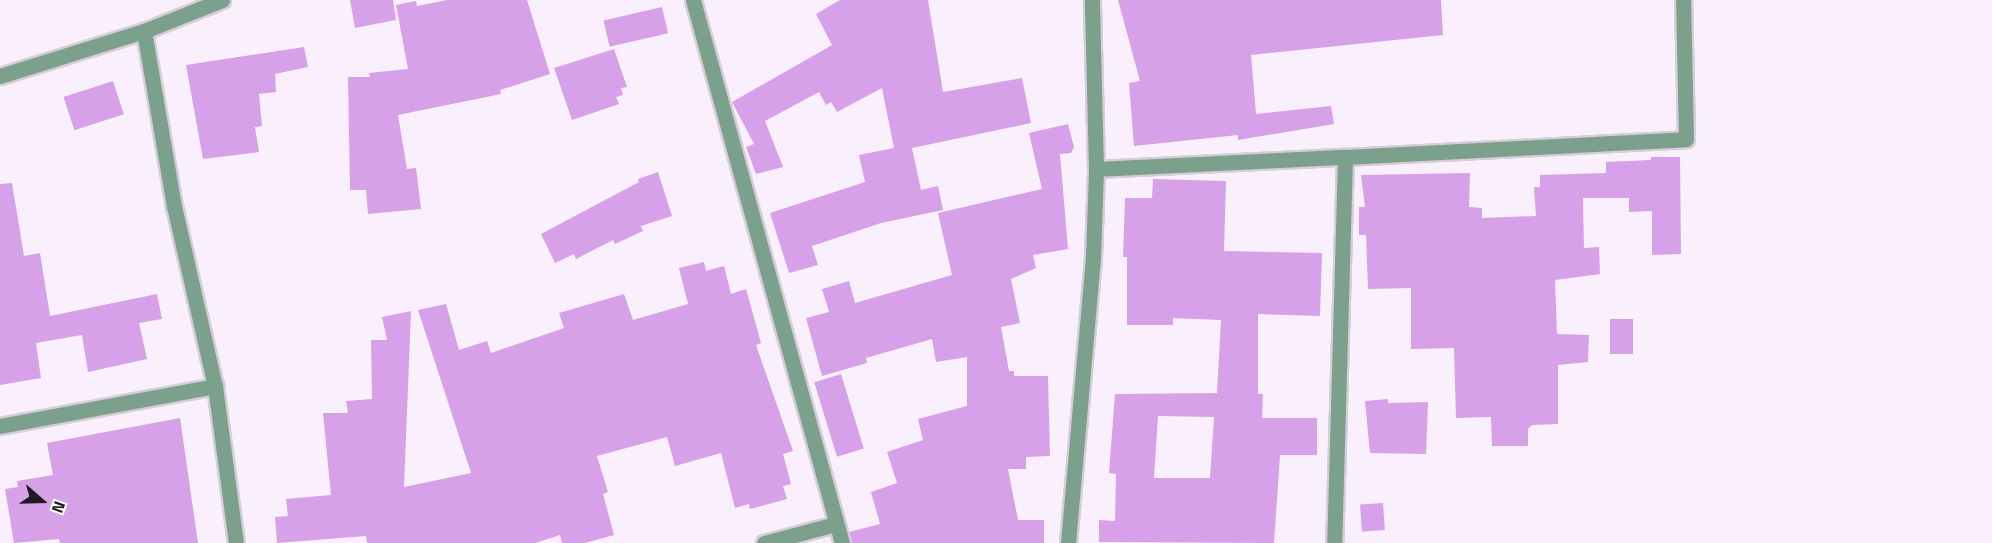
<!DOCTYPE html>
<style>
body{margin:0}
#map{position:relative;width:1992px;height:543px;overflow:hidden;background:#faeffd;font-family:"Titillium Web",sans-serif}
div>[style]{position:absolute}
.building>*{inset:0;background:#d6a1e8;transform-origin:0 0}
.roads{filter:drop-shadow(2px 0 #d7cdda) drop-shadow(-2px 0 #d7cdda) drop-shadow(0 2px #d7cdda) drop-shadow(0 -2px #d7cdda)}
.street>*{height:15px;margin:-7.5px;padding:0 7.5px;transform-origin:7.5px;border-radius:7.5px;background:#7ba08c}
span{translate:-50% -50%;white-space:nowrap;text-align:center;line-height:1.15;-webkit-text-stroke:4.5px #fff;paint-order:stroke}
.north{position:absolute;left:12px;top:471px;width:60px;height:60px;-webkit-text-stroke:4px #fff;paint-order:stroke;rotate:110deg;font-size:16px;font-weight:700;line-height:24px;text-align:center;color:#1f1921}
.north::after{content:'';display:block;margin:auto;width:21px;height:27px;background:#1f1921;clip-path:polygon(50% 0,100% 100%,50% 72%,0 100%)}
</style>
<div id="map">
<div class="building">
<div style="clip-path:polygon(350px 0,393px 0,396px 20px,355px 28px)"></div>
<div style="clip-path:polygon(447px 0,527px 0,550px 74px,500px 90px,501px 94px,398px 115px,407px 169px,416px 168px,421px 209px,368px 214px,366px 190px,350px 190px,348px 77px,370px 77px,369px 73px,408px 69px,396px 5px,416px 1px,417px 6px)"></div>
<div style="clip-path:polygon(840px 0,928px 0,943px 92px,1022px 78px,1031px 123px,912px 148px,921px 190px,938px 186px,943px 210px,881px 223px,812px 246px,818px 265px,789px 273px,770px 213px,865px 182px,859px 155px,894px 148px,882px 88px,837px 112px,831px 102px,826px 105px,819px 92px,765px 121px,783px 167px,756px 174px,746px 147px,754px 144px,732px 102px,832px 45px,816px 14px)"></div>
<div style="clip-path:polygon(1118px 0,1441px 0,1443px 35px,1251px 55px,1256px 114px,1331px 106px,1334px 124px,1238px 140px,1238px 135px,1134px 146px,1129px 83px,1140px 81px)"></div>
<div style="left:662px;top:7px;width:27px;height:60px;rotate:77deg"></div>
<div style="clip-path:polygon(304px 47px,308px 67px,275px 74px,276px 92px,259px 94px,262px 126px,255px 127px,259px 152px,203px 159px,186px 65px)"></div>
<div style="clip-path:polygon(614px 49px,627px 87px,621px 88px,623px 95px,616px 97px,619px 104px,572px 120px,554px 68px)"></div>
<div style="left:113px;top:81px;width:35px;height:52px;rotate:72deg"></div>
<div style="clip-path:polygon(1068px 124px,1074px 147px,1071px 153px,1060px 154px,1068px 249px,1033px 255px,1036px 268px,1011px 279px,1020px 323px,1001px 327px,1009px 371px,1014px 371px,1014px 376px,1048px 376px,1050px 456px,1026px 457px,1026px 469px,1008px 469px,1018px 520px,1044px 520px,1044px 543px,851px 543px,849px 532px,880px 524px,871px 492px,897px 483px,887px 452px,923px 440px,918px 419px,967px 406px,967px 357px,936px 362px,932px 339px,866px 358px,867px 363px,822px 376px,806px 318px,829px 312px,822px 289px,849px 281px,855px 303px,952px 275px,938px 213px,1042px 189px,1029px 133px)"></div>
<div style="clip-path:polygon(1651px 157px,1680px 157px,1681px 254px,1652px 255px,1652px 211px,1629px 212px,1629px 198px,1583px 198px,1584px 248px,1599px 247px,1600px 274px,1555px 280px,1557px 334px,1589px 335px,1588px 362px,1558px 365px,1558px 424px,1532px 425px,1528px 429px,1528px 446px,1492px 446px,1491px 417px,1456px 418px,1454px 348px,1411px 349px,1411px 288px,1368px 289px,1366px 235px,1359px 235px,1359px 207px,1365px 207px,1361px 175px,1470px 173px,1469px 207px,1482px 208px,1482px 218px,1536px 216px,1534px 187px,1540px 187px,1540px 175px,1606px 173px,1606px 162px,1651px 160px)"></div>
<div style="clip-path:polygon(658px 172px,672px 216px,641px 226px,643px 231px,615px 244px,613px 240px,576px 259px,574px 254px,555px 263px,541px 234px,639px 182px,638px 179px)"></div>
<div style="clip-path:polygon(evenodd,1153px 179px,1226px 181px,1224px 251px,1322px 253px,1320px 316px,1258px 314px,1258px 394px,1263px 394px,1262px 418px,1317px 418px,1317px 455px,1280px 455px,1274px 543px,1099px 542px,1099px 520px,1115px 521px,1116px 474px,1109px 473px,1115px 394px,1217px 393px,1221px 320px,1173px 318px,1173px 325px,1127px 325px,1127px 257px,1123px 257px,1125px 198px,1152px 198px,1153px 179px,1158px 416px,1214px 417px,1210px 478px,1154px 478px,1158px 416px)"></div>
<div style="clip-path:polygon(12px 183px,24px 256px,40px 253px,50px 316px,157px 294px,162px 319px,139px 323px,147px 359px,88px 372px,82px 335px,36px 343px,41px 378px,0 385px,0 184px)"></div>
<div style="clip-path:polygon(704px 262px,706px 271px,724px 266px,731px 294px,746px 289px,761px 343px,756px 345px,793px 451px,783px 454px,791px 484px,783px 486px,787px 499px,750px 509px,749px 504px,735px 508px,721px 453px,675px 466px,667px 437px,597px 456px,608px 492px,603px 494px,614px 535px,585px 543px,562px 543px,560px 535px,535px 543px,367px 543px,366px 536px,277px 543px,275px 517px,288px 516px,286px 499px,331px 495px,323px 413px,348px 413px,346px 401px,372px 399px,371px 340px,387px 340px,382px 317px,411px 311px,404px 487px,471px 473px,418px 310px,446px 304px,459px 350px,487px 341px,491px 353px,564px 328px,559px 313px,624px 294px,633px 320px,688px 304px,679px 268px)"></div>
<div style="left:1610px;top:319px;width:23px;height:35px"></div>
<div style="left:841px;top:374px;width:78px;height:28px;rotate:73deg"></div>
<div style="clip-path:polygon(1388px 399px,1388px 403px,1428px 402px,1426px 454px,1370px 453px,1365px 401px)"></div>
<div style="clip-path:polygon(180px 418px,198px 543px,60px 543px,59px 539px,14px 543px,5px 489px,18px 487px,17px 481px,53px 475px,47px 443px)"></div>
<div style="left:1383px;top:503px;width:27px;height:23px;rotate:86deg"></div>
</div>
<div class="roads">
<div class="street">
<div style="left:693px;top:0;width:563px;rotate:74.66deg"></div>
<div style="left:144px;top:31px;width:178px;rotate:80.3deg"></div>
<div style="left:174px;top:206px;width:185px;rotate:77.2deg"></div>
<div style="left:215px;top:386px;width:158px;rotate:82.4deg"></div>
<div style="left:0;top:76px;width:151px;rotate:-17.4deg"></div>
<div style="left:144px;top:31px;width:84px;rotate:-21.7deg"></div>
<div style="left:1345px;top:157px;width:341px;rotate:-3deg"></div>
<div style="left:1686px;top:139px;width:139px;rotate:-91.2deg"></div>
<div style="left:1096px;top:169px;width:249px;rotate:-2.8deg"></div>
<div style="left:1345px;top:157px;width:386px;rotate:91.6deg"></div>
<div style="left:0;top:426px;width:219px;rotate:-10.5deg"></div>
<div style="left:764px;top:543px;width:74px;rotate:-14.8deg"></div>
<div style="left:1068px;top:543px;width:287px;rotate:-85deg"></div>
<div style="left:1093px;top:257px;width:88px;rotate:-88deg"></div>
<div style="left:1096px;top:169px;width:169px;rotate:-91.4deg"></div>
</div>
</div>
<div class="north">N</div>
</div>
